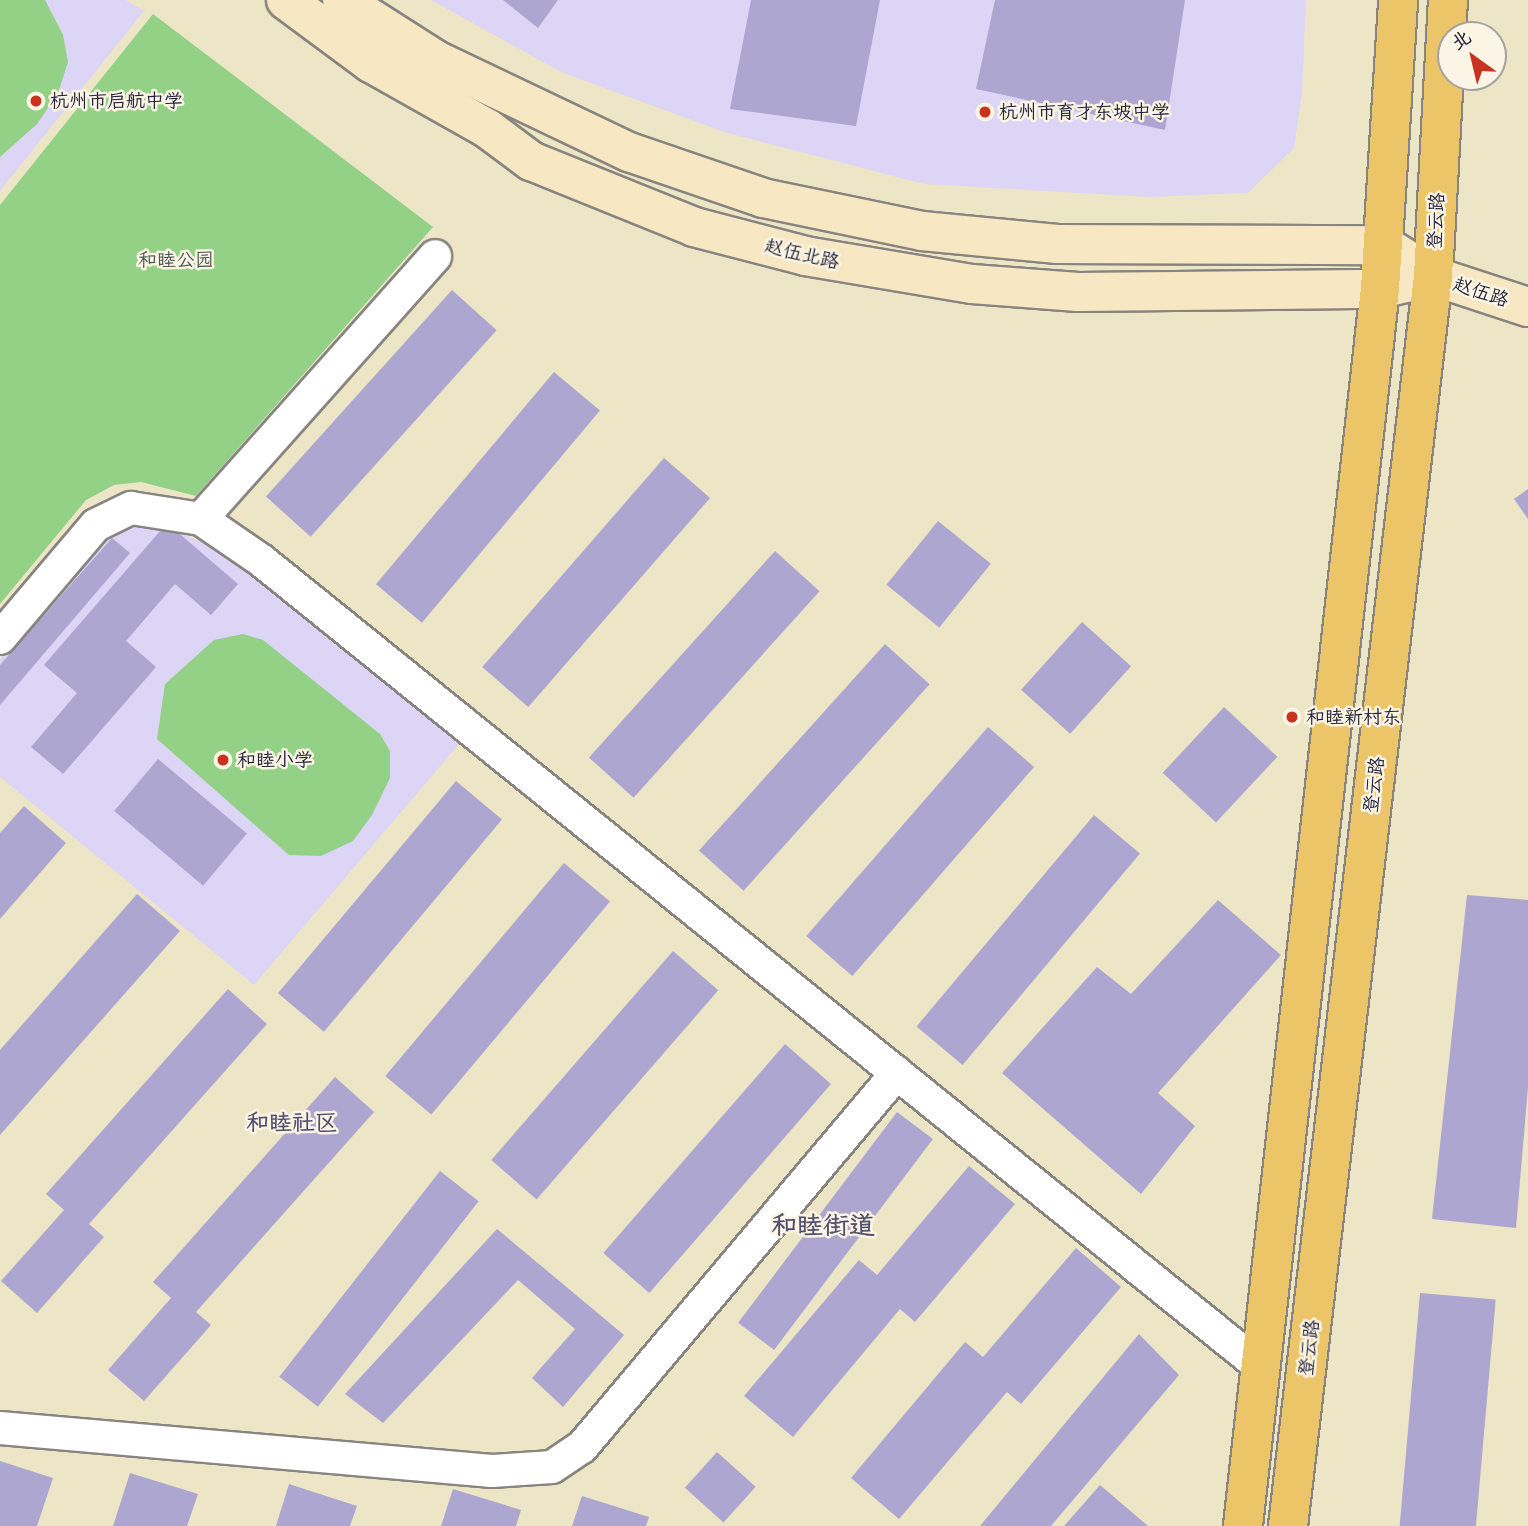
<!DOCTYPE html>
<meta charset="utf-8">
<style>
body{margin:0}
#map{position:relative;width:1528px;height:1526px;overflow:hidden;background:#ede6c6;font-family:"Shantell Sans","LXGW WenKai TC",sans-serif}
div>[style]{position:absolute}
.built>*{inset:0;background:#ddd5f6}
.green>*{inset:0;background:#93d186}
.building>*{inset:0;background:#aca6d0;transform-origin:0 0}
.roads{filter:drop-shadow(2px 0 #888480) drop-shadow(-2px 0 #888480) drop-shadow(0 2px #888480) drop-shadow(0 -2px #888480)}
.minor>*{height:32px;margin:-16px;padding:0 16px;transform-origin:16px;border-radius:16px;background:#fff}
.secondary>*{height:38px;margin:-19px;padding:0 19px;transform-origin:19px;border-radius:19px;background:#f7e8c3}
.primary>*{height:38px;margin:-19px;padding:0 19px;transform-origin:19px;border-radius:19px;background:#ecc569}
.dots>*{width:19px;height:19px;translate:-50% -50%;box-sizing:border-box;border:4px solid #fcf5e5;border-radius:50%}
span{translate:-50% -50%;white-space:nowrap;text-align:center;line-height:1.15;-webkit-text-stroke:5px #fcf5e5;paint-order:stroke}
.poi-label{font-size:19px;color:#22223b}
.left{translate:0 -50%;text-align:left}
.street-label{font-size:19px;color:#22223b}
.park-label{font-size:19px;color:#445752}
.quarter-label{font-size:23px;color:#52506f;font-weight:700}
.district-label{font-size:26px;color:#52506f;font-weight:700}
.north{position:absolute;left:1437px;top:21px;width:70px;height:70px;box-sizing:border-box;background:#fcf5e5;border:2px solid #a5a1a1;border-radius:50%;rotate:326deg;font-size:19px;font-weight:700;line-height:28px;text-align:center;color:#22223b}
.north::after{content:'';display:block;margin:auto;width:24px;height:32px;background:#c8321e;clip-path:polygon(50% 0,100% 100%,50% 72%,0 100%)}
</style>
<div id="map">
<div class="built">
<div style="clip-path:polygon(0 0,126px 0,144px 11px,0 191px)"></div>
<div style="clip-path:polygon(431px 0,1306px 0,1302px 93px,1294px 148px,1248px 193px,1149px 197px,924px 184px,724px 132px,561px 72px)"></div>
<div style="clip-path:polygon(155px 521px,223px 552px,460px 743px,254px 985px,0 777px,0 659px,114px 527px)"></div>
</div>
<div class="green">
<div style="clip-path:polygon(0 0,45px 0,63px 35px,68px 62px,58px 93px,37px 124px,0 157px)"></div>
<div style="clip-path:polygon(153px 14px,433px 227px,196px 496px,141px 482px,114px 485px,86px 500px,0 604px,0 205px)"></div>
<div style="clip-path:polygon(243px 634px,263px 640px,380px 734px,390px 751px,390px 778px,372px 815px,353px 841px,321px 856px,289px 855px,157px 739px,165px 684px,214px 640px)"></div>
</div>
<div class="building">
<div style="clip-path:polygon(503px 0,558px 0,538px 28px)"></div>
<div style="clip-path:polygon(751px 0,880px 0,856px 126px,730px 109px)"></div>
<div style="clip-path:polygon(995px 0,1185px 0,1165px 130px,976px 89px)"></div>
<div style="left:452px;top:290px;width:60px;height:278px;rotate:42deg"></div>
<div style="left:554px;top:372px;width:60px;height:277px;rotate:40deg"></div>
<div style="left:664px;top:458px;width:61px;height:277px;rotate:41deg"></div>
<div style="clip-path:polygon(1528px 489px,1528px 519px,1514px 499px)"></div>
<div style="left:938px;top:521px;width:68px;height:82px;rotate:39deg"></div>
<div style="clip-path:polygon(167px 523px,238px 584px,211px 615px,175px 584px,126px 641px,156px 667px,63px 774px,31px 747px,77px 693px,44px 665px)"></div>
<div style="clip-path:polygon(112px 538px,130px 553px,0 705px,0 665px)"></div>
<div style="left:775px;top:551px;width:60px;height:278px;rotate:42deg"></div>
<div style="left:1082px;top:622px;width:66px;height:91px;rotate:42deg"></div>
<div style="left:885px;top:644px;width:60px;height:278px;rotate:42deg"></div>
<div style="left:1224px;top:707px;width:73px;height:90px;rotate:43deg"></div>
<div style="left:988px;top:727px;width:61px;height:277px;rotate:41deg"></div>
<div style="left:158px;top:759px;width:116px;height:68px;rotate:40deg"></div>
<div style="left:456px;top:781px;width:60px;height:277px;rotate:40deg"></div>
<div style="clip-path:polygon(24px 806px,66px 843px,0 919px,0 833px)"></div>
<div style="left:1094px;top:815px;width:60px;height:276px;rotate:40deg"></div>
<div style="left:564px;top:863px;width:60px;height:278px;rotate:40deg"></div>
<div style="clip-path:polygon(137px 894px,180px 931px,0 1135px,0 1050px)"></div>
<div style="clip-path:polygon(1467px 895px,1528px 900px,1528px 1087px,1516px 1228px,1432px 1219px)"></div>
<div style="clip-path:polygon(1218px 900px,1281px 955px,1158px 1093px,1195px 1126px,1141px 1194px,1002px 1073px,1097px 967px,1131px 994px)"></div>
<div style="left:673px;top:951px;width:60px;height:277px;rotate:41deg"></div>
<div style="clip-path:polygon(228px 989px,267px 1024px,89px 1224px,104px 1237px,37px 1313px,1px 1281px,64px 1210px,46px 1194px)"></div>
<div style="left:785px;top:1044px;width:61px;height:277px;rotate:41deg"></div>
<div style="clip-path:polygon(335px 1077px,374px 1112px,196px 1312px,211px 1325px,144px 1401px,108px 1370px,171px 1298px,153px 1282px)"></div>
<div style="left:897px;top:1112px;width:45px;height:264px;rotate:37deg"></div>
<div style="clip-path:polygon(969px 1166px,1015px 1204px,915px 1322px,900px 1309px,793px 1437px,744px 1396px,859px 1260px,877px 1275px)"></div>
<div style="left:440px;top:1171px;width:49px;height:261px;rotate:38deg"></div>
<div style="clip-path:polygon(497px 1229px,624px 1335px,563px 1407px,532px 1378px,575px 1329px,518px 1280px,383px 1423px,345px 1394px)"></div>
<div style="clip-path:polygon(1076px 1248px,1121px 1287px,1021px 1404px,1007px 1392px,899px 1519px,851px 1478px,965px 1342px,983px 1357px)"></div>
<div style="left:1420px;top:1293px;width:76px;height:234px;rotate:5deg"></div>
<div style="clip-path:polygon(1139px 1334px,1179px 1375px,1051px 1526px,980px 1526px)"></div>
<div style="left:717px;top:1452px;width:52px;height:48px;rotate:42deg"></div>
<div style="clip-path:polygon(0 1461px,53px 1478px,37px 1526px,0 1526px)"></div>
<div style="clip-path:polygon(130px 1473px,198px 1494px,187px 1526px,113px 1526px)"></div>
<div style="clip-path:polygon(289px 1484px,357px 1506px,350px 1526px,276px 1526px)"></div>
<div style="clip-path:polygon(1100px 1485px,1148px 1526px,1064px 1526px)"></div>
<div style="clip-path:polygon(453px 1489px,521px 1510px,516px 1526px,441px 1526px)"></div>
<div style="clip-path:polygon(582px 1496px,649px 1517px,646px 1526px,572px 1526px)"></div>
</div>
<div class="roads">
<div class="minor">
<div style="left:201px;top:519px;width:352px;rotate:-48.3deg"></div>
<div style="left:0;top:638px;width:148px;rotate:-49.7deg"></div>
<div style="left:96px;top:525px;width:39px;rotate:-26deg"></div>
<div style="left:131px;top:508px;width:71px;rotate:8.9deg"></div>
<div style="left:201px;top:519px;width:74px;rotate:34.5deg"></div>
<div style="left:262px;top:561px;width:1284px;rotate:38.9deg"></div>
<div style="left:0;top:1428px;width:494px;rotate:5deg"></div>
<div style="left:492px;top:1471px;width:60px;rotate:-3.8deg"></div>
<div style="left:552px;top:1467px;width:36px;rotate:-34deg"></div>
<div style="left:582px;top:1447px;width:489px;rotate:-49.9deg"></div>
</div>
<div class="secondary">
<div style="left:286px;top:0;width:106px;rotate:36.5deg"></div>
<div style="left:371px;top:63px;width:134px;rotate:29.4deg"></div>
<div style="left:488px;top:129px;width:54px;rotate:36.7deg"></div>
<div style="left:531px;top:161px;width:176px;rotate:22deg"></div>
<div style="left:694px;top:227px;width:115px;rotate:14.6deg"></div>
<div style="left:805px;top:256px;width:169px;rotate:9.5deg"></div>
<div style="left:972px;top:284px;width:106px;rotate:4.3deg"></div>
<div style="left:1078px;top:292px;width:302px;rotate:-0.6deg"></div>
<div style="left:1380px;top:289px;width:32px;rotate:-13deg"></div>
<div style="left:342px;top:0;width:112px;rotate:32.6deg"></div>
<div style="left:436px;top:60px;width:214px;rotate:25.5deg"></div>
<div style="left:629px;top:152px;width:142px;rotate:18.9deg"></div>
<div style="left:763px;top:198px;width:162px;rotate:11.7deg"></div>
<div style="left:922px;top:231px;width:136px;rotate:5.5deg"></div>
<div style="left:1057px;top:244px;width:327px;rotate:0.2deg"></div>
<div style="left:1384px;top:245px;width:58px;rotate:32.3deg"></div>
<div style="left:1433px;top:276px;width:100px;rotate:18.1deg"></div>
</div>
<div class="primary">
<div style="left:1243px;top:1526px;width:1245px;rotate:-83.68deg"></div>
<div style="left:1380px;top:289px;width:290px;rotate:-86.4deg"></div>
<div style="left:1288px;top:1526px;width:1258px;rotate:-83.38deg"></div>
<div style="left:1433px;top:276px;width:276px;rotate:-86.9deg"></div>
</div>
</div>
<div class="dots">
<div style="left:36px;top:101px;background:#c8321e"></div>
<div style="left:985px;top:112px;background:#c8321e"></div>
<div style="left:1292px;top:717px;background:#c8321e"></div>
<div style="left:223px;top:760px;background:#c8321e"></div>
</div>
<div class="poi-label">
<span class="left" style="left:50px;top:101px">杭州市启航中学</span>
<span class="left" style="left:999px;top:112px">杭州市育才东坡中学</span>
<span class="left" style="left:1306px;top:717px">和睦新村东</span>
<span class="left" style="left:237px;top:760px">和睦小学</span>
</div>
<div class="street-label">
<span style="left:1436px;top:221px;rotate:-87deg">登云路</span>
<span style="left:802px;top:254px;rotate:13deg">赵伍北路</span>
<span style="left:1481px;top:292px;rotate:18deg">赵伍路</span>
<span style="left:1374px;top:785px;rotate:-83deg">登云路</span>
<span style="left:1309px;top:1348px;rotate:-83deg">登云路</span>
</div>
<div class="park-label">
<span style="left:176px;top:260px">和睦公园</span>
</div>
<div class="quarter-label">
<span style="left:292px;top:1122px">和睦社区</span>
</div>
<div class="district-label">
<span style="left:823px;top:1225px">和睦街道</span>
</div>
<div class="north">北</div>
</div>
